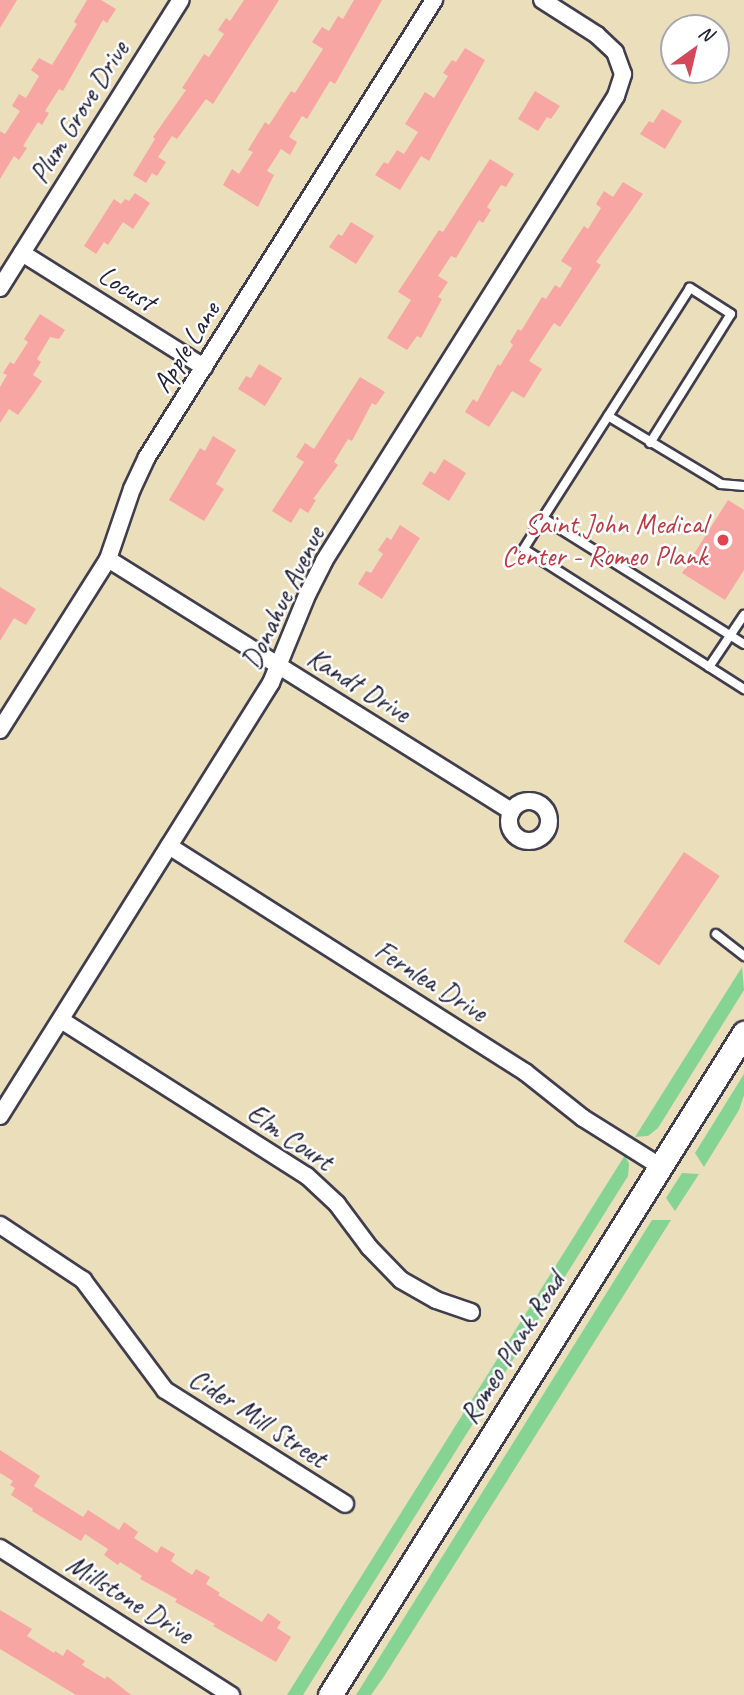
<!DOCTYPE html>
<style>
body{margin:0}
#map{position:relative;width:744px;height:1695px;overflow:hidden;background:#ebdebb;font-family:Caveat,sans-serif}
div>[style]{position:absolute}
.green>*{inset:0;background:#85d494}
.building>*{inset:0;background:#f8a6a3;transform-origin:0 0}
.roads{filter:drop-shadow(2px 0 #403e4e) drop-shadow(-2px 0 #403e4e) drop-shadow(0 2px #403e4e) drop-shadow(0 -2px #403e4e)}
.lane>*{height:8px;margin:-4px;padding:0 4px;transform-origin:4px;border-radius:4px;background:#fff}
.street>*{height:16px;margin:-8px;padding:0 8px;transform-origin:8px;border-radius:8px;background:#fff}
.street>.ring{margin:-8px;padding:0;box-sizing:content-box;background:none;border:16px solid #fff;border-radius:50%}
.secondary>*{height:23px;margin:-11.5px;padding:0 11.5px;transform-origin:11.5px;border-radius:11.5px;background:#fff}
.dots>*{width:19px;height:19px;translate:-50% -50%;box-sizing:border-box;border:4px solid #fff;border-radius:50%}
span{translate:-50% -50%;white-space:nowrap;text-align:center;line-height:1.15;-webkit-text-stroke:5px #fff;paint-order:stroke}
.street-label{font-size:28px;color:#22223b}
.health-label{font-size:28px;color:#be3a42}
.right{translate:-100% -50%;text-align:right}
.north{position:absolute;left:660px;top:14px;width:70px;height:70px;box-sizing:border-box;background:#fff;border:2px solid #a7a7b1;border-radius:50%;rotate:34deg;font-size:19px;font-weight:700;line-height:28px;text-align:center;color:#22223b}
.north::after{content:'';display:block;margin:auto;width:24px;height:32px;background:#d1495b;clip-path:polygon(50% 0,100% 100%,50% 72%,0 100%)}
</style>
<div id="map">
<div class="green">
<div style="clip-path:polygon(742px 967px,744px 990px,658px 1128px,648px 1136px,635px 1137px)"></div>
<div style="clip-path:polygon(744px 1074px,744px 1095px,739px 1110px,704px 1167px,695px 1153px)"></div>
<div style="clip-path:polygon(625px 1155px,629px 1164px,628px 1176px,303px 1695px,287px 1695px)"></div>
<div style="clip-path:polygon(682px 1173px,699px 1174px,675px 1211px,666px 1198px)"></div>
<div style="clip-path:polygon(652px 1220px,671px 1220px,385px 1675px,371px 1695px,356px 1695px)"></div>
</div>
<div class="building">
<div style="clip-path:polygon(0 0,17px 0,0 28px)"></div>
<div style="clip-path:polygon(87px 0,101px 0,116px 9px,107px 23px,103px 20px,63px 91px,59px 89px,45px 111px,49px 113px,42px 125px,38px 122px,23px 146px,27px 148px,19px 160px,14px 156px,0 179px,0 131px,5px 134px,20px 111px,12px 106px,19px 94px,26px 98px,39px 76px,31px 70px,39px 58px,52px 65px,77px 24px,74px 22px)"></div>
<div style="clip-path:polygon(244px 0,279px 0,213px 104px,206px 99px,177px 139px,172px 136px,158px 157px,166px 162px,157px 176px,152px 173px,146px 183px,133px 175px,155px 139px,153px 137px,186px 90px,182px 88px,190px 76px,204px 54px,209px 57px,224px 34px,218px 30px,226px 18px,230px 21px)"></div>
<div style="clip-path:polygon(354px 0,382px 0,335px 84px,330px 81px,307px 119px,302px 116px,289px 137px,297px 142px,290px 155px,281px 149px,267px 171px,274px 175px,258px 207px,223px 185px,232px 169px,239px 174px,253px 152px,248px 150px,265px 122px,269px 125px,291px 91px,295px 93px,323px 49px,312px 42px,322px 27px,329px 31px,338px 16px,343px 19px)"></div>
<div style="clip-path:polygon(465px 48px,485px 60px,429px 161px,421px 156px,400px 190px,375px 175px,384px 162px,388px 164px,397px 150px,404px 154px,418px 132px,405px 124px,425px 92px,434px 98px,448px 76px,443px 73px,452px 60px,456px 62px)"></div>
<div style="clip-path:polygon(535px 91px,560px 106px,551px 119px,547px 117px,538px 131px,518px 119px)"></div>
<div style="clip-path:polygon(662px 109px,682px 121px,665px 149px,640px 134px,649px 121px,653px 123px)"></div>
<div style="clip-path:polygon(490px 159px,514px 174px,506px 187px,501px 185px,487px 207px,491px 210px,483px 223px,479px 220px,456px 258px,451px 256px,438px 276px,448px 282px,438px 297px,442px 299px,421px 338px,417px 336px,407px 350px,387px 338px,411px 300px,398px 292px,439px 230px,443px 232px)"></div>
<div style="clip-path:polygon(623px 182px,643px 194px,596px 262px,601px 265px,560px 327px,554px 323px,529px 361px,542px 369px,524px 398px,512px 391px,489px 427px,465px 412px,473px 399px,477px 402px,498px 364px,500px 366px,513px 345px,510px 342px,518px 329px,521px 331px,542px 297px,546px 299px,555px 285px,560px 288px,572px 268px,561px 261px,584px 226px,588px 229px,601px 208px,596px 204px,604px 191px,613px 197px)"></div>
<div style="clip-path:polygon(135px 193px,150px 203px,133px 229px,123px 222px,108px 245px,104px 242px,96px 254px,84px 246px,114px 199px,121px 204px,125px 199px,129px 201px)"></div>
<div style="clip-path:polygon(351px 222px,374px 236px,356px 264px,329px 247px,338px 234px,342px 236px)"></div>
<div style="clip-path:polygon(40px 314px,65px 330px,59px 339px,50px 337px,37px 359px,41px 362px,33px 375px,42px 381px,34px 393px,18px 415px,9px 409px,0 423px,0 387px,7px 375px,3px 373px,10px 362px,14px 364px,28px 342px,24px 339px)"></div>
<div style="clip-path:polygon(259px 364px,282px 378px,265px 406px,238px 389px,246px 376px,251px 378px)"></div>
<div style="clip-path:polygon(360px 377px,385px 392px,376px 405px,372px 403px,352px 441px,348px 439px,334px 462px,338px 465px,313px 499px,316px 500px,308px 513px,300px 508px,291px 523px,272px 511px,304px 462px,296px 457px,305px 443px,314px 449px)"></div>
<div style="clip-path:polygon(213px 436px,236px 450px,216px 484px,224px 489px,204px 521px,169px 500px,200px 448px,205px 451px)"></div>
<div style="clip-path:polygon(444px 459px,466px 473px,449px 501px,422px 484px,430px 471px,435px 474px)"></div>
<div style="clip-path:polygon(728px 500px,744px 510px,744px 570px,725px 600px,682px 573px)"></div>
<div style="clip-path:polygon(400px 525px,420px 538px,382px 599px,358px 584px,366px 571px,371px 573px,383px 554px,378px 550px,387px 537px,391px 540px)"></div>
<div style="clip-path:polygon(0 587px,36px 609px,26px 625px,14px 618px,0 641px)"></div>
<div style="left:684px;top:852px;width:43px;height:108px;rotate:34deg"></div>
<div style="clip-path:polygon(0 1450px,40px 1476px,34px 1486px,83px 1517px,88px 1510px,119px 1530px,124px 1522px,138px 1532px,134px 1538px,157px 1553px,161px 1546px,175px 1554px,171px 1561px,192px 1575px,196px 1569px,210px 1577px,206px 1584px,220px 1593px,218px 1595px,262px 1622px,268px 1613px,281px 1622px,277px 1628px,291px 1637px,276px 1662px,213px 1626px,215px 1624px,175px 1602px,177px 1599px,140px 1579px,142px 1576px,120px 1562px,118px 1565px,104px 1555px,108px 1549px,85px 1534px,81px 1541px,32px 1511px,33px 1509px,11px 1495px,15px 1488px,10px 1485px,13px 1481px,0 1473px)"></div>
<div style="clip-path:polygon(0 1610px,32px 1629px,27px 1636px,54px 1653px,55px 1651px,63px 1656px,67px 1649px,85px 1661px,82px 1665px,105px 1679px,107px 1676px,131px 1695px,76px 1695px,0 1649px)"></div>
</div>
<div class="roads">
<div class="lane">
<div style="left:608px;top:416px;width:132px;rotate:31deg"></div>
<div style="left:721px;top:484px;width:23px;rotate:5deg"></div>
<div style="left:650px;top:443px;width:152px;rotate:-57.9deg"></div>
<div style="left:731px;top:314px;width:49px;rotate:-147.6deg"></div>
<div style="left:690px;top:288px;width:273px;rotate:122.6deg"></div>
<div style="left:543px;top:518px;width:237px;rotate:32.1deg"></div>
<div style="left:543px;top:518px;width:36px;rotate:122deg"></div>
<div style="left:524px;top:549px;width:261px;rotate:32.5deg"></div>
<div style="left:709px;top:667px;width:63px;rotate:-56.1deg"></div>
<div style="left:716px;top:934px;width:36px;rotate:38deg"></div>
</div>
<div class="street">
<div style="left:22px;top:253px;width:215px;rotate:32.1deg"></div>
<div style="left:0;top:288px;width:340px;rotate:-57.9deg"></div>
<div style="left:108px;top:559px;width:476px;rotate:32deg"></div>
<div style="left:0;top:730px;width:202px;rotate:-57.7deg"></div>
<div style="left:108px;top:559px;width:74px;rotate:-71.1deg"></div>
<div style="left:132px;top:489px;width:35px;rotate:-65deg"></div>
<div style="left:147px;top:457px;width:540px;rotate:-57.87deg"></div>
<div class="ring" style="left:509px;top:801px;width:24px;height:24px"></div>
<div style="left:169px;top:846px;width:422px;rotate:32.4deg"></div>
<div style="left:525px;top:1072px;width:74px;rotate:38.4deg"></div>
<div style="left:583px;top:1118px;width:92px;rotate:32.1deg"></div>
<div style="left:61px;top:1020px;width:291px;rotate:32.4deg"></div>
<div style="left:307px;top:1176px;width:41px;rotate:43deg"></div>
<div style="left:337px;top:1204px;width:54px;rotate:53.3deg"></div>
<div style="left:369px;top:1247px;width:46px;rotate:45.9deg"></div>
<div style="left:401px;top:1280px;width:40px;rotate:29.7deg"></div>
<div style="left:436px;top:1300px;width:37px;rotate:19deg"></div>
<div style="left:0;top:1116px;width:511px;rotate:-57.96deg"></div>
<div style="left:271px;top:683px;width:97px;rotate:-67.7deg"></div>
<div style="left:308px;top:593px;width:36px;rotate:-63deg"></div>
<div style="left:324px;top:561px;width:549px;rotate:-57.87deg"></div>
<div style="left:616px;top:96px;width:23px;rotate:-72deg"></div>
<div style="left:623px;top:74px;width:23px;rotate:-110deg"></div>
<div style="left:615px;top:52px;width:25px;rotate:-137deg"></div>
<div style="left:597px;top:35px;width:65px;rotate:-147.5deg"></div>
<div style="left:0;top:1225px;width:100px;rotate:33.5deg"></div>
<div style="left:83px;top:1280px;width:137px;rotate:53.3deg"></div>
<div style="left:165px;top:1390px;width:213px;rotate:32.3deg"></div>
<div style="left:0;top:1548px;width:274px;rotate:32.5deg"></div>
</div>
<div class="secondary">
<div style="left:330px;top:1695px;width:781px;rotate:-57.98deg"></div>
</div>
</div>
<div class="dots">
<div style="left:723px;top:540px;background:#e0444e"></div>
</div>
<div class="street-label">
<span style="left:79px;top:112px;rotate:-58deg">Plum Grove Drive</span>
<span style="left:127px;top:288px;rotate:32deg">Locust</span>
<span style="left:186px;top:347px;rotate:-58deg">Apple Lane</span>
<span style="left:283px;top:598px;rotate:-64deg">Donahue Avenue</span>
<span style="left:359px;top:685px;rotate:32deg">Kandt Drive</span>
<span style="left:431px;top:981px;rotate:32deg">Fernlea Drive</span>
<span style="left:290px;top:1137px;rotate:34deg">Elm Court</span>
<span style="left:512px;top:1348px;rotate:-58deg">Romeo Plank Road</span>
<span style="left:258px;top:1418px;rotate:33deg">Cider Mill Street</span>
<span style="left:130px;top:1599px;rotate:32deg">Millstone Drive</span>
</div>
<div class="health-label">
<span class="right" style="left:707px;top:540px">Saint John Medical<br>Center - Romeo Plank</span>
</div>
<div class="north">N</div>
</div>
